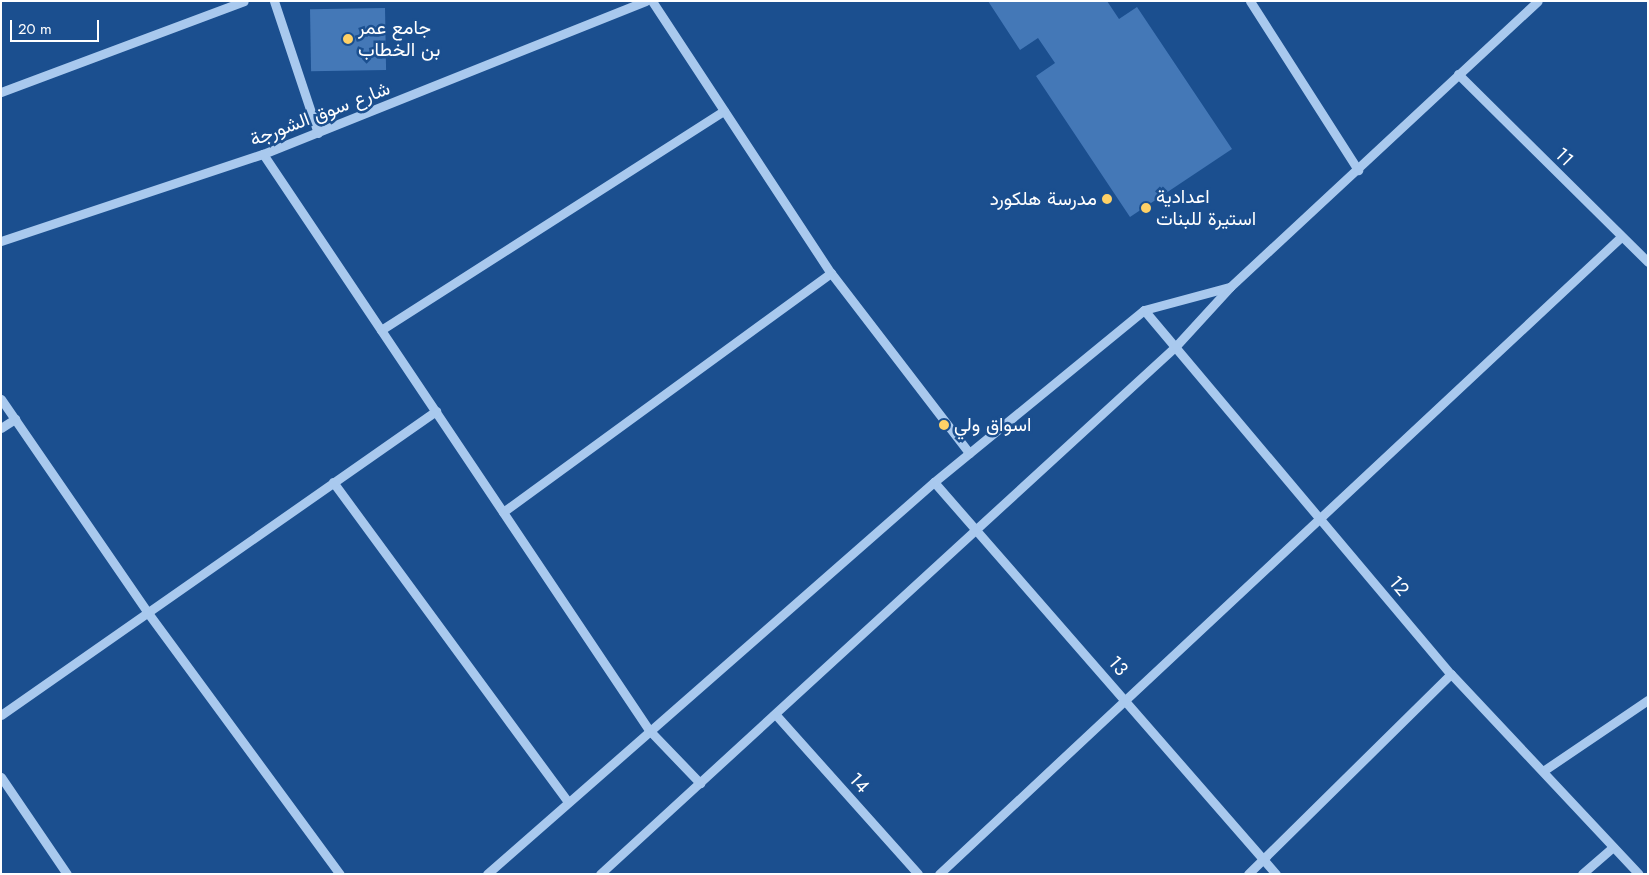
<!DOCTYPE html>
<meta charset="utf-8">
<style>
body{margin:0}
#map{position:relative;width:1649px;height:875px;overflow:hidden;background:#1b4f8f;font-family:Jost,Vazirmatn,sans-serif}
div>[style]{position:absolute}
.building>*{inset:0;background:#4478b7;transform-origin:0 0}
.minor>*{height:9px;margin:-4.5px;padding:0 4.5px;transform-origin:4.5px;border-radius:4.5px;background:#a9c9ee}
.dots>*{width:14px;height:14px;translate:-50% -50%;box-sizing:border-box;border:2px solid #1b4f8f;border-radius:50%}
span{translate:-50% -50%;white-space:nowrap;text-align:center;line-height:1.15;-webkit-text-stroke:5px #1b4f8f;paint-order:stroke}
.poi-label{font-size:19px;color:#fff}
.left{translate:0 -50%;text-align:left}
.right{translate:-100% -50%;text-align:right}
.street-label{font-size:19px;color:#fff}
.frame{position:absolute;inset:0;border:2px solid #fff;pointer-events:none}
.scale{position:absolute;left:10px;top:20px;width:89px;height:22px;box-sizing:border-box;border:2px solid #fff;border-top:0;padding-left:6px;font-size:15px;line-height:18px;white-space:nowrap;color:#fff;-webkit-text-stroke:4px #1b4f8f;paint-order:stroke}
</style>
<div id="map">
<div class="building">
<div style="clip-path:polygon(988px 1px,1107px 1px,1119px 19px,1137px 7px,1232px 149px,1130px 217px,1036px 76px,1055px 63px,1038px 38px,1020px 50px)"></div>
<div style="left:385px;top:8px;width:62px;height:75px;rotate:89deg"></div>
</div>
<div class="minor">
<div style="left:274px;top:1px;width:139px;rotate:71.6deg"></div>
<div style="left:652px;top:1px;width:326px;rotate:56.7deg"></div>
<div style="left:831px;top:273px;width:227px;rotate:52.5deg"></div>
<div style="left:1250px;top:1px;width:201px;rotate:57.4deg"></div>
<div style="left:1458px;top:74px;width:267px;rotate:44.7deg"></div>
<div style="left:1px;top:92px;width:259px;rotate:-20.5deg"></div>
<div style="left:263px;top:154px;width:693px;rotate:56.17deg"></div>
<div style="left:649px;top:730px;width:74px;rotate:46.1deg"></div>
<div style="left:1px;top:241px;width:276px;rotate:-18.4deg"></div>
<div style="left:263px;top:154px;width:412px;rotate:-21.8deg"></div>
<div style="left:1144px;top:310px;width:476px;rotate:49.9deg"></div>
<div style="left:1451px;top:674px;width:274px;rotate:46.8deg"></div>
<div style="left:381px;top:330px;width:407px;rotate:-32.6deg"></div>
<div style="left:1px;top:399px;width:260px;rotate:55.5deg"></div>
<div style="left:148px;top:613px;width:324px;rotate:53.7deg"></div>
<div style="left:1px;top:428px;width:17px;rotate:-33deg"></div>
<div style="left:333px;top:482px;width:397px;rotate:53.7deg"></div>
<div style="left:934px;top:482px;width:520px;rotate:48.9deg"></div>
<div style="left:503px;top:512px;width:406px;rotate:-36.1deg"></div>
<div style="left:1px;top:715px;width:531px;rotate:-34.95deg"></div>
<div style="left:776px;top:715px;width:213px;rotate:48.2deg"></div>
<div style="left:1543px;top:771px;width:127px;rotate:-34.1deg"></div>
<div style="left:1px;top:777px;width:117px;rotate:55.8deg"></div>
<div style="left:487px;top:874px;width:595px;rotate:-41.25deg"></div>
<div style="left:934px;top:482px;width:271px;rotate:-39.3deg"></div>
<div style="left:1144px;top:310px;width:89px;rotate:-15deg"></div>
<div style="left:600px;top:874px;width:781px;rotate:-42.51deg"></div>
<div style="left:1176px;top:346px;width:80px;rotate:-47.5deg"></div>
<div style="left:1230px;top:287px;width:420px;rotate:-42.9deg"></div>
<div style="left:939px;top:874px;width:933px;rotate:-43.05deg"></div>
<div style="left:1248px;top:874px;width:285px;rotate:-44.6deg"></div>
<div style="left:1582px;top:874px;width:41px;rotate:-41.1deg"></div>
</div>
<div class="dots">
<div style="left:348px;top:39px;background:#ffd166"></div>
<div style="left:1107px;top:199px;background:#ffd166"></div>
<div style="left:1146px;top:208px;background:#ffd166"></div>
<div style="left:944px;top:425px;background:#ffd166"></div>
</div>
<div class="poi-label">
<span class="left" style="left:358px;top:39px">جامع عمر<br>بن الخطاب</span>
<span class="left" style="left:1156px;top:208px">اعدادية<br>استيرة للبنات</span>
<span class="right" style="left:1097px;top:199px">مدرسة هلكورد</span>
<span class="left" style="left:954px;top:425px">اسواق ولي</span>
</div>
<div class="street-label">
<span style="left:320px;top:114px;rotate:-21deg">شارع سوق الشورجة</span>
<span style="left:1564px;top:157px;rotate:45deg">11</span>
<span style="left:1399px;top:586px;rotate:50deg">12</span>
<span style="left:1118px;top:666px;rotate:49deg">13</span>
<span style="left:859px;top:783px;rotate:48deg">14</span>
</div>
<div class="frame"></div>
<div class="scale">20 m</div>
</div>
